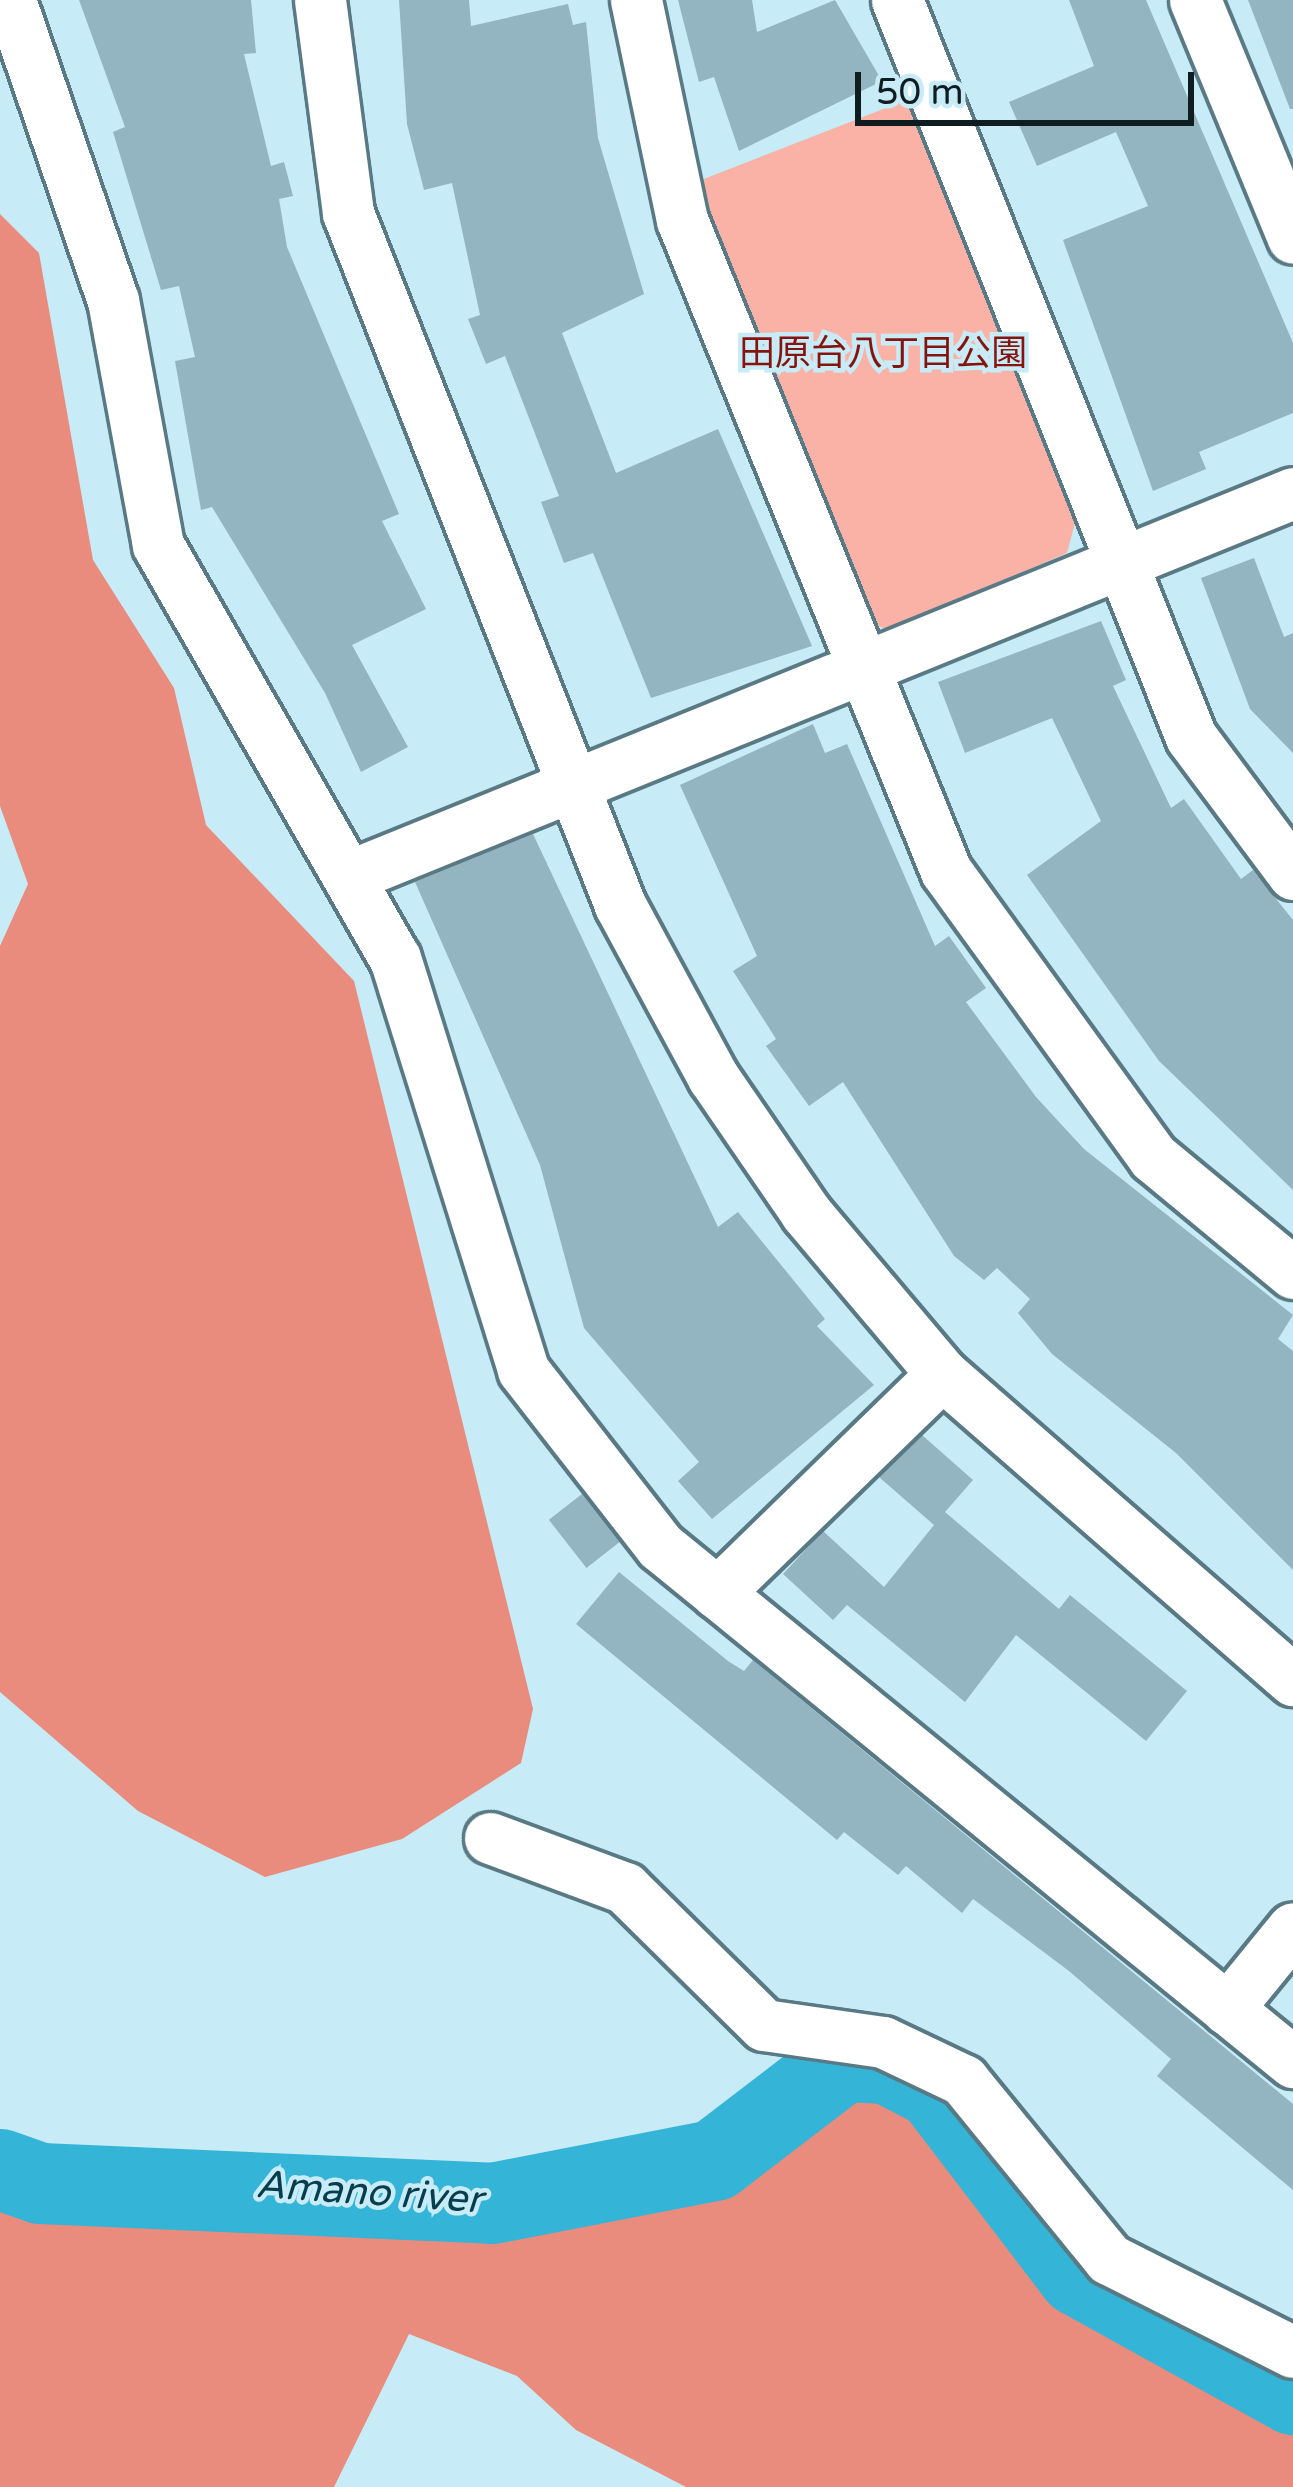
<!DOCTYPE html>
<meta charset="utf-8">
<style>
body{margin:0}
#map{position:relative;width:1293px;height:2487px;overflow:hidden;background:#c7ebf7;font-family:"Varela Round","Noto Sans JP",sans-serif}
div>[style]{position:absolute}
.green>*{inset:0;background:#fbb2a6}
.forest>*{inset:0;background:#e98b7d}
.river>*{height:81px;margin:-40.5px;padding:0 40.5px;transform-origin:40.5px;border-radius:40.5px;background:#34b4d7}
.building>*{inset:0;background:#93b5c1;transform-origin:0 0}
.roads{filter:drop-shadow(3px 0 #597984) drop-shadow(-3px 0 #597984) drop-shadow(0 3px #597984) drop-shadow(0 -3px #597984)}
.minor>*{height:51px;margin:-25.5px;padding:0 25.5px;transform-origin:25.5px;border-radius:25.5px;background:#fff}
span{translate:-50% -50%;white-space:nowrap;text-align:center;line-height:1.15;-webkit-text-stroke:9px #c7ebf7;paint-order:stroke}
.park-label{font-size:36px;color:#85140e}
.water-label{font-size:39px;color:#063e4d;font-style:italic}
.scale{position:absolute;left:855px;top:72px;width:339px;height:54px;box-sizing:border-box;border:6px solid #0f1c20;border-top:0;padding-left:15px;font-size:36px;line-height:42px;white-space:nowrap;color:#0f1c20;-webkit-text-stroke:9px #c7ebf7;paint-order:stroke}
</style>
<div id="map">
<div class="green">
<div style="clip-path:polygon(909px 99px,1075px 523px,1067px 553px,888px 629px,862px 622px,691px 184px)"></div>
</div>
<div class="forest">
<div style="clip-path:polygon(0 214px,39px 253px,93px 560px,174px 688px,206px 825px,354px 981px,533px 1709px,521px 1763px,402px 1839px,265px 1877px,138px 1811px,0 1692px,0 946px,28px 884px,0 806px)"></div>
<div style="clip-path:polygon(889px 2077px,1080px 2299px,1293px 2423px,1293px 2487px,686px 2487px,576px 2430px,517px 2376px,409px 2334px,334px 2487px,0 2487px,0 2160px,173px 2174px,396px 2232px,532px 2225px,758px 2163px,828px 2084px)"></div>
</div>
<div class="river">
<div style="left:0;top:2169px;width:42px;rotate:19.3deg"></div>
<div style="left:40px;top:2183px;width:452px;rotate:2.5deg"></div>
<div style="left:492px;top:2203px;width:226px;rotate:-11deg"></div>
<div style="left:714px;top:2160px;width:163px;rotate:-37.5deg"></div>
<div style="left:843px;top:2061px;width:44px;rotate:2.6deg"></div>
<div style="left:887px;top:2063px;width:54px;rotate:27.5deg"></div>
<div style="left:935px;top:2088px;width:235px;rotate:52.6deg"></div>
<div style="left:1078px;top:2275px;width:246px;rotate:29deg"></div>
</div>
<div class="building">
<div style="clip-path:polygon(79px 0,251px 0,256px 53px,244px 54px,271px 166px,284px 162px,293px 196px,279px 199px,287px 247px,399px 514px,382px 521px,426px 609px,352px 645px,408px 747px,361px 772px,325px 693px,212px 507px,201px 510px,175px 361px,195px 357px,179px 286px,161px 290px,113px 132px,125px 127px)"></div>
<div style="clip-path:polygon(399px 0,469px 0,471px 26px,568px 4px,573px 25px,586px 22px,598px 138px,644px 294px,562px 333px,616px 473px,718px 429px,812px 646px,651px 698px,593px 553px,564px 563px,541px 502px,559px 496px,505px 356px,486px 364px,468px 319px,480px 315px,452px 183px,424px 190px,407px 124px)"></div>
<div style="clip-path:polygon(678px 0,752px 0,757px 32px,835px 0,882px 81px,739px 151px,714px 77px,699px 82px)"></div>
<div style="clip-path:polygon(1069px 0,1146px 0,1293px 343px,1293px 413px,1199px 452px,1206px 469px,1153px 491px,1063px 240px,1148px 206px,1116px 132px,1037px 166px,1009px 102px,1094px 66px)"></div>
<div style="clip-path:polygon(1248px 0,1293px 0,1293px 109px,1290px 109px)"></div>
<div style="clip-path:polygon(1254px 558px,1284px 637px,1293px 633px,1293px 753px,1250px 709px,1201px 578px)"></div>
<div style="clip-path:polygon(1101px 621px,1126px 680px,1113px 686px,1171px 808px,1184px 799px,1241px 879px,1253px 870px,1293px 920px,1293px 1190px,1159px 1061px,1027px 875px,1101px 821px,1052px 718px,965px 753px,938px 682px)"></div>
<div style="clip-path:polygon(813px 724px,825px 753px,847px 744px,935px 946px,949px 936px,986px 988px,966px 1002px,1036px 1097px,1084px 1149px,1293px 1315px,1278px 1339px,1293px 1351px,1293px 1570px,1176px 1453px,1052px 1354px,1018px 1313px,1030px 1299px,997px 1268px,984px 1280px,954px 1256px,843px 1082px,809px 1106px,766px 1046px,776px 1039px,733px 971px,757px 956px,680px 785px)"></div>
<div style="clip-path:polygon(533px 834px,718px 1227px,738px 1212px,825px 1319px,817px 1326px,874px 1385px,712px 1519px,678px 1481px,699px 1462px,584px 1328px,540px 1165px,415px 882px)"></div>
<div style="clip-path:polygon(922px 1435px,973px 1480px,945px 1512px,1059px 1609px,1070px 1595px,1187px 1691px,1146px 1741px,1016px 1635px,965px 1702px,847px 1605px,833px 1620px,783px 1574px,823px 1531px,884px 1587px,934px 1525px,879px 1477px)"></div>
<div style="left:582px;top:1494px;width:61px;height:42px;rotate:52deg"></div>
<div style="clip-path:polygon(619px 1572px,728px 1661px,744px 1671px,753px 1660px,1293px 2104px,1293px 2190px,1157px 2076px,1171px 2059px,1069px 1971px,973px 1899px,962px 1913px,906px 1866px,898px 1875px,844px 1832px,837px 1840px,576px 1624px)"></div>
</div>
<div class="roads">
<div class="minor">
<div style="left:10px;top:0;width:317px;rotate:71.1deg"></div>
<div style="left:113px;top:300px;width:249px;rotate:79.6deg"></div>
<div style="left:158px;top:545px;width:476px;rotate:60.2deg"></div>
<div style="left:395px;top:958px;width:431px;rotate:72.7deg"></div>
<div style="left:523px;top:1370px;width:223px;rotate:52.1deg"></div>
<div style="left:660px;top:1546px;width:817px;rotate:39.19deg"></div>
<div style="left:320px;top:0;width:215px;rotate:82.5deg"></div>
<div style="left:348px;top:213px;width:744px;rotate:68.54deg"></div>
<div style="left:620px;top:905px;width:196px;rotate:61.6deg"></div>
<div style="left:713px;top:1077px;width:165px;rotate:55.6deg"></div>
<div style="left:806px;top:1213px;width:211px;rotate:49.8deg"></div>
<div style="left:942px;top:1374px;width:466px;rotate:41.1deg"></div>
<div style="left:636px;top:0;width:225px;rotate:78.2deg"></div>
<div style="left:682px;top:220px;width:702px;rotate:67.93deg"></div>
<div style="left:946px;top:871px;width:353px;rotate:54.1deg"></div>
<div style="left:1153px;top:1157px;width:182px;rotate:39.6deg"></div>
<div style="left:897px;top:0;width:793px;rotate:68.25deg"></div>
<div style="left:1191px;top:737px;width:171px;rotate:53.3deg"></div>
<div style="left:1195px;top:0;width:257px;rotate:67.6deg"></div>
<div style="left:352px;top:875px;width:1016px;rotate:-22.09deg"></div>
<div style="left:717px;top:1593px;width:314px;rotate:-44.2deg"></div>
<div style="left:490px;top:1838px;width:144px;rotate:20.3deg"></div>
<div style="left:625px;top:1888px;width:195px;rotate:44.6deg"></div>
<div style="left:764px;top:2025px;width:120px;rotate:8.1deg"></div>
<div style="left:883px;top:2042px;width:89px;rotate:25.4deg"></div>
<div style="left:963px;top:2080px;width:231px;rotate:50.8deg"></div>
<div style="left:1109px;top:2259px;width:206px;rotate:26.8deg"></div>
<div style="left:1227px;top:2009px;width:104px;rotate:-50.8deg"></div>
</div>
</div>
<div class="park-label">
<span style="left:883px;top:354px">田原台八丁目公園</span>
</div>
<div class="water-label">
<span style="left:369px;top:2193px;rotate:4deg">Amano river</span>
</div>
<div class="scale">50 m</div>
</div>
